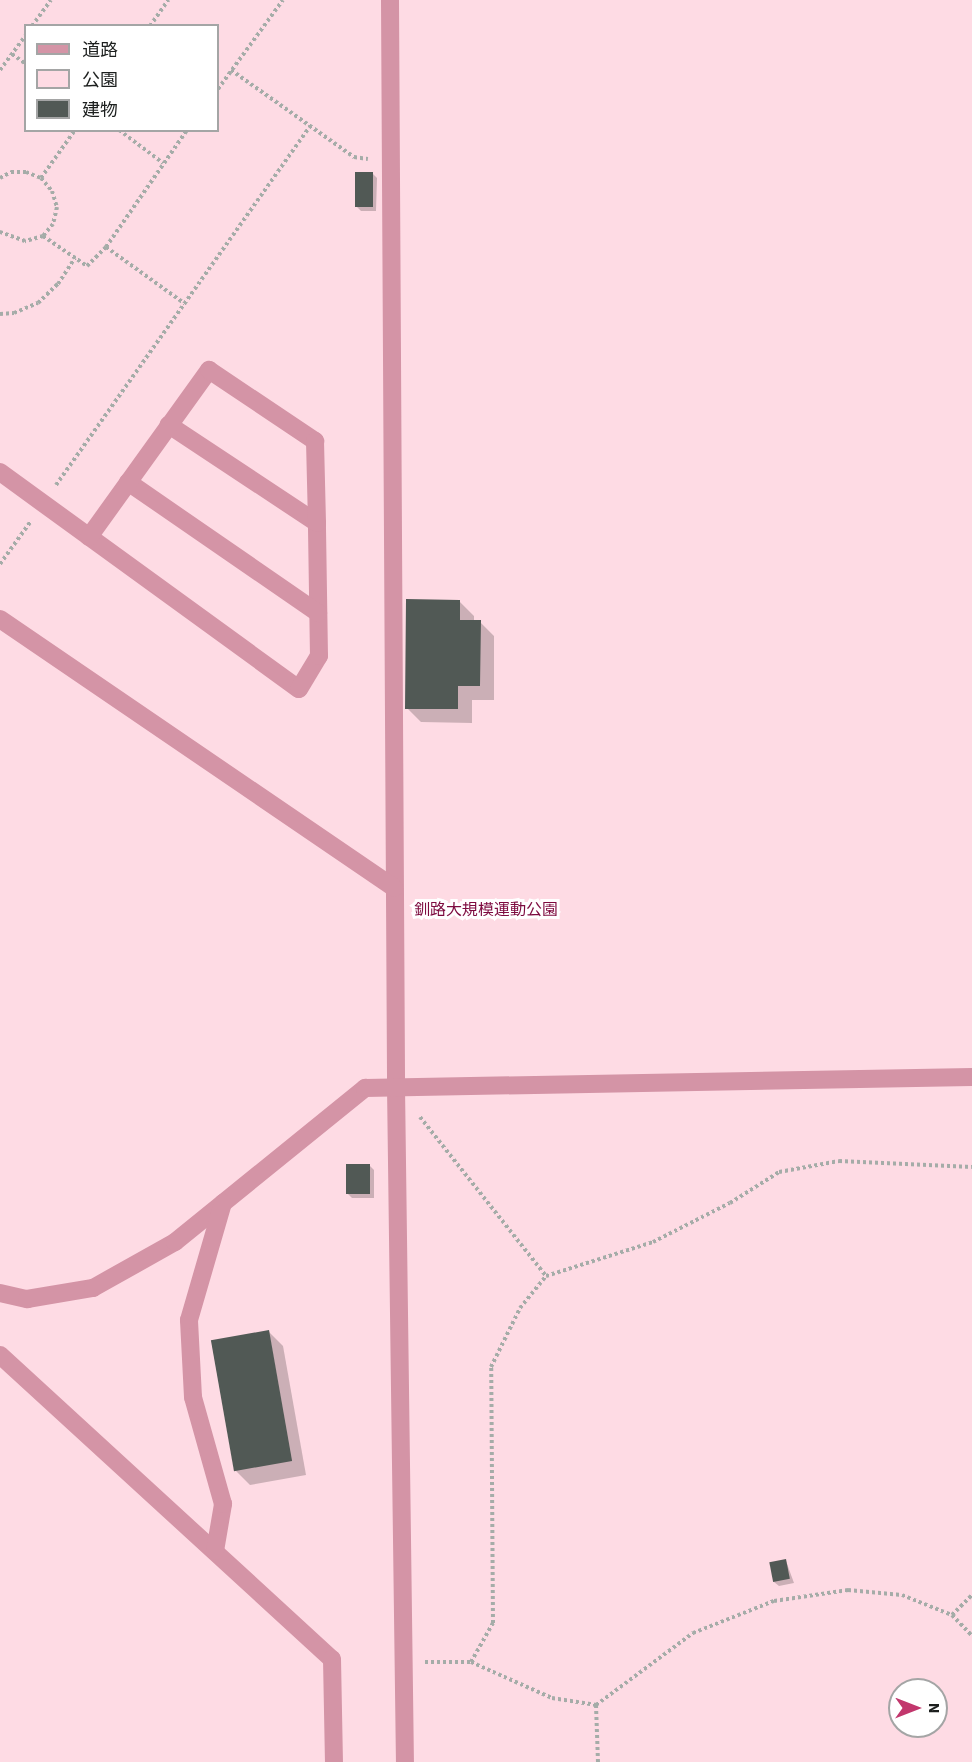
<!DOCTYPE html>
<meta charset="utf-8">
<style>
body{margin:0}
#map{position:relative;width:972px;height:1762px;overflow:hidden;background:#f0f9f4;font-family:"Source Sans 3","Noto Sans JP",sans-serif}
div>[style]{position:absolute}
.green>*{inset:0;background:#fedbe4}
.shadow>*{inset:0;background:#0003}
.building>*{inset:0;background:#515955;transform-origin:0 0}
.path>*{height:4px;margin-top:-2px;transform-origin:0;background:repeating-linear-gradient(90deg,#a5aca8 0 3px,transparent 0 6px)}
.minor>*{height:18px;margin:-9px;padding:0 9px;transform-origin:9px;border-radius:9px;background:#d494a6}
span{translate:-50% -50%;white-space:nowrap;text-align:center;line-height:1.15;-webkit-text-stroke:6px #fff;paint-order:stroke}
.park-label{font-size:16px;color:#7d0a3f}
.legend{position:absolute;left:24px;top:24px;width:195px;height:108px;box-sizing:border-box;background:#fff;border:2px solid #a4a5a5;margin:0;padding:8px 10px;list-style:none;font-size:18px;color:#1c1f1e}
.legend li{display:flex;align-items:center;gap:12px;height:30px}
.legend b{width:30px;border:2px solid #a4a5a5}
.north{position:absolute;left:888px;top:1678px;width:60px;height:60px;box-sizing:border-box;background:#fff;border:2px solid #a4a5a5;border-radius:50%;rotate:90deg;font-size:16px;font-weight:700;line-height:24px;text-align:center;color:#1c1f1e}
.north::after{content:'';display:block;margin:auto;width:21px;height:27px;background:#c2376d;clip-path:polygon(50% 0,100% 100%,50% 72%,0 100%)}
</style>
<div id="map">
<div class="green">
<div style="clip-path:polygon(evenodd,0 0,972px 0,972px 1762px,0 1762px,0 0,26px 26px,218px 26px,218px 130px,26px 130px,26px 26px,0 0,900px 1690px,936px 1690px,936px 1726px,900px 1726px,900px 1690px)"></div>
</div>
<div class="shadow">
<div style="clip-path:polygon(372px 173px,377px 178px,376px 211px,361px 211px,357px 207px)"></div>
<div style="clip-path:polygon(459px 601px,474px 616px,474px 622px,480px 622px,494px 636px,494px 700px,472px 700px,472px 723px,421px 722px,407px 708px)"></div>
<div style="clip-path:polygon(370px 1166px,374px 1170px,374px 1198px,352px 1198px,347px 1193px)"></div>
<div style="clip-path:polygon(269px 1332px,283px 1346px,306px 1475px,250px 1485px,236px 1471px)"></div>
<div style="clip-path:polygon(786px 1561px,794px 1583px,779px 1586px,774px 1582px)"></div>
</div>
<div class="building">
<div style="left:355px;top:172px;width:18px;height:35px"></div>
<div style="clip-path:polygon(406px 599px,460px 600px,460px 620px,481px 620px,480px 686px,458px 686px,458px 709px,405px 709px)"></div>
<div style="left:346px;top:1164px;width:24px;height:30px"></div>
<div style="left:269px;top:1330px;width:133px;height:59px;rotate:80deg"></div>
<div style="left:786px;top:1559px;width:20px;height:17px;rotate:79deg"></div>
</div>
<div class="path">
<div style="left:32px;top:26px;width:32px;rotate:-54deg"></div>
<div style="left:150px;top:26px;width:32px;rotate:-55deg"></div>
<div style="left:12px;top:54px;width:17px;rotate:36deg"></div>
<div style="left:0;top:70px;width:44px;rotate:-53.4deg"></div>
<div style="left:231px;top:70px;width:151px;rotate:35.3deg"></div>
<div style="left:354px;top:157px;width:14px;rotate:8deg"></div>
<div style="left:218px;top:89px;width:110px;rotate:-53.9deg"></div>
<div style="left:119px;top:130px;width:55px;rotate:36.9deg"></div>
<div style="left:0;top:178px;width:13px;rotate:-29deg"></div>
<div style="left:11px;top:172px;width:15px"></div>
<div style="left:26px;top:172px;width:16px;rotate:22deg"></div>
<div style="left:41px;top:178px;width:17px;rotate:50deg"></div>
<div style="left:52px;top:191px;width:17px;rotate:73deg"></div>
<div style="left:57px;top:207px;width:17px;rotate:103deg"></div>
<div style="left:53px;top:224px;width:16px;rotate:130deg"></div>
<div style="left:43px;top:236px;width:19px;rotate:164deg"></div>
<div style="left:25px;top:241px;width:27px;rotate:-160deg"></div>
<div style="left:41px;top:178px;width:59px;rotate:-54.7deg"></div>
<div style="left:43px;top:236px;width:53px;rotate:34.3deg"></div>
<div style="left:87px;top:266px;width:27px;rotate:-45deg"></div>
<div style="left:106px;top:247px;width:142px;rotate:-55.3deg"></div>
<div style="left:106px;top:247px;width:97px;rotate:35.8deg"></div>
<div style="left:0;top:314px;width:14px;rotate:-4deg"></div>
<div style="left:14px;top:313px;width:26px;rotate:-23deg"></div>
<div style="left:38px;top:303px;width:28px;rotate:-44deg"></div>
<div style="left:58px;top:284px;width:31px;rotate:-57deg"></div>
<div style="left:56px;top:485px;width:440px;rotate:-54.7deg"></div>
<div style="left:0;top:564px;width:53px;rotate:-54.2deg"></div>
<div style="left:420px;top:1117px;width:203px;rotate:51.6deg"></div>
<div style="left:952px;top:1615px;width:28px;rotate:-45deg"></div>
<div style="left:425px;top:1662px;width:46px"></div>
<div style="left:471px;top:1662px;width:89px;rotate:24deg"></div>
<div style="left:552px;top:1698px;width:45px;rotate:9deg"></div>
<div style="left:596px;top:1705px;width:121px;rotate:-36.6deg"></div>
<div style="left:693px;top:1633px;width:87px;rotate:-21.6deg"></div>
<div style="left:774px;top:1601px;width:75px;rotate:-8.5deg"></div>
<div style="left:848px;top:1590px;width:54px;rotate:5.3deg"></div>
<div style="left:902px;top:1595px;width:54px;rotate:21.8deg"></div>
<div style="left:952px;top:1615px;width:29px;rotate:46deg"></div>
<div style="left:471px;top:1662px;width:45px;rotate:-60.6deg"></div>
<div style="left:493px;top:1623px;width:256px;rotate:-90.4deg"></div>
<div style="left:491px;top:1367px;width:66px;rotate:-63.8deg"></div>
<div style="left:520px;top:1308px;width:41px;rotate:-50.9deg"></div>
<div style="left:546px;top:1276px;width:112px;rotate:-17.6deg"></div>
<div style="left:653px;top:1242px;width:86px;rotate:-26.9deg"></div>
<div style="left:730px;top:1203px;width:58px;rotate:-32.3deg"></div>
<div style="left:779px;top:1172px;width:61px;rotate:-10.4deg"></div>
<div style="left:839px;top:1161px;width:133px;rotate:2.6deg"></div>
<div style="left:596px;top:1705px;width:57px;rotate:88deg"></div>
</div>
<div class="minor">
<div style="left:390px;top:0;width:1087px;rotate:89.68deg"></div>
<div style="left:396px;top:1087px;width:675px;rotate:89.24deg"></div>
<div style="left:0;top:472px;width:369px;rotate:36deg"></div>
<div style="left:299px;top:689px;width:39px;rotate:-59deg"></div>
<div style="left:319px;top:656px;width:133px;rotate:-90.9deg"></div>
<div style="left:317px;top:523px;width:178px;rotate:-146.5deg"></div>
<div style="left:128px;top:482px;width:231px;rotate:34.6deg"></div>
<div style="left:89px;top:537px;width:206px;rotate:-54.3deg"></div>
<div style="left:209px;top:370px;width:128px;rotate:33.8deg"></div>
<div style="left:315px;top:441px;width:82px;rotate:88.6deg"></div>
<div style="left:0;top:619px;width:477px;rotate:34.3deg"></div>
<div style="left:0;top:1293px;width:28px;rotate:13deg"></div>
<div style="left:27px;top:1299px;width:67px;rotate:-9.5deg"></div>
<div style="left:93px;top:1288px;width:94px;rotate:-29.3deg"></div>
<div style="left:175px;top:1242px;width:245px;rotate:-39deg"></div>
<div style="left:365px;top:1088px;width:607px;rotate:-1.04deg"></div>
<div style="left:0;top:1355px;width:450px;rotate:42.5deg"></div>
<div style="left:332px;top:1659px;width:103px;rotate:88.9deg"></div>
<div style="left:215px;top:1551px;width:48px;rotate:-80.3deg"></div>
<div style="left:223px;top:1504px;width:111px;rotate:-105.7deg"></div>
<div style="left:193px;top:1397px;width:77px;rotate:-93deg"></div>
<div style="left:189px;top:1320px;width:122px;rotate:-73.8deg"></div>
</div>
<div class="park-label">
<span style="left:486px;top:910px">釧路大規模運動公園</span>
</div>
<ul class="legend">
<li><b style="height:8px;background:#d494a6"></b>道路</li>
<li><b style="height:16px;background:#fedbe4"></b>公園</li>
<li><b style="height:16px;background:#515955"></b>建物</li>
</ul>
<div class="north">N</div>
</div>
